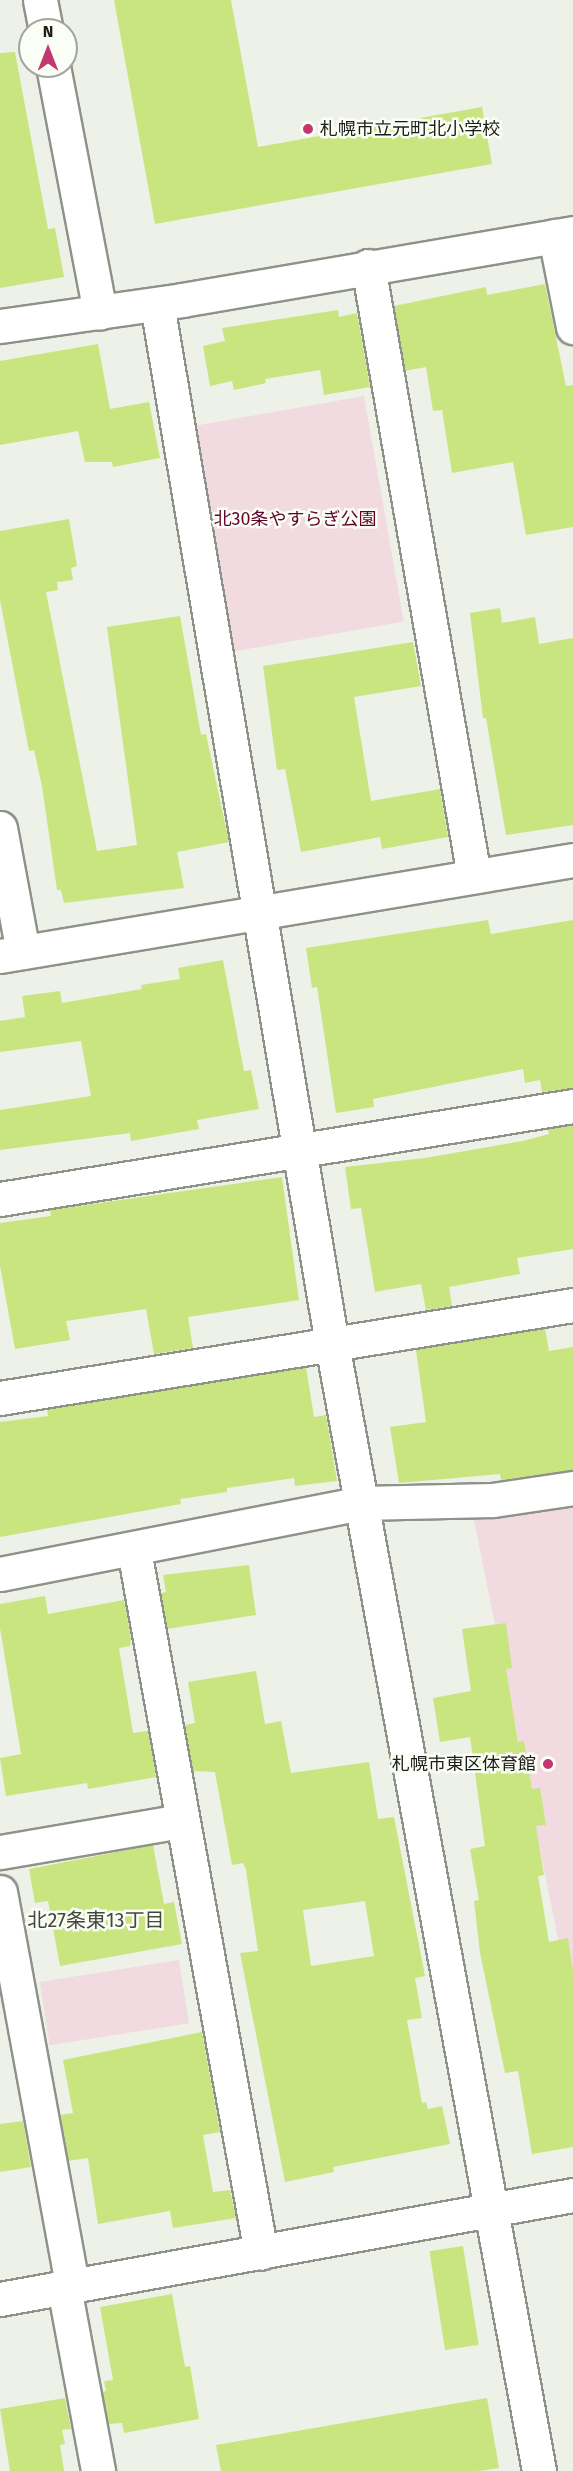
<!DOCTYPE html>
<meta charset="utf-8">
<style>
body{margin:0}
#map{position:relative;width:573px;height:2471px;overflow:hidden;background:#edf1e7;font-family:"Fira Sans","Noto Sans JP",sans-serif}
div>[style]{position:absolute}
.green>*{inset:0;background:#f1dbe1;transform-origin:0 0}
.building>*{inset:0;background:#c9e580;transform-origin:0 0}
.roads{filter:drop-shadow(2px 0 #8f9289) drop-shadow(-2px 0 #8f9289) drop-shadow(0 2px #8f9289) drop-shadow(0 -2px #8f9289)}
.street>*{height:33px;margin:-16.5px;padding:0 16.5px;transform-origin:16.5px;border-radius:16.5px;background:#fff}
.dots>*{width:16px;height:16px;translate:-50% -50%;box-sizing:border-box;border:3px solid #fbfef4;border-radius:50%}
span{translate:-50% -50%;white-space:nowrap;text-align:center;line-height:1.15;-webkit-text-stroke:5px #fbfef4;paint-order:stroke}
.poi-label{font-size:18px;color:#1d1e1b}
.left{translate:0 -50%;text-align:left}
.right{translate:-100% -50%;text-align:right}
.park-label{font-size:18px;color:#620330}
.neighbourhood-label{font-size:20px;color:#45473f}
.north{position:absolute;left:18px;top:18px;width:60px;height:60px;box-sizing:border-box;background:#fbfef4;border:2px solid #a2a49d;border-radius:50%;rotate:0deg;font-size:16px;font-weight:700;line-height:24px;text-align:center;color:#1d1e1b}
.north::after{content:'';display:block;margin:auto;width:21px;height:27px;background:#c1376e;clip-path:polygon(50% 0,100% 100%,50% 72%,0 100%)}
</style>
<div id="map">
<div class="green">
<div style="left:364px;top:396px;width:229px;height:177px;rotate:80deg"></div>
<div style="clip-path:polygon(573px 1499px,573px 2013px,473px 1515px)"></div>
<div style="left:179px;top:1960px;width:64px;height:141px;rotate:81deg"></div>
</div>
<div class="building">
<div style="clip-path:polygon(114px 0,231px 0,258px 147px,482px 107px,492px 164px,155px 224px)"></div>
<div style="clip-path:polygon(15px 52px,48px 229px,55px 228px,64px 277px,0 288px,0 53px)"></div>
<div style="clip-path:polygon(545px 284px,566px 386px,573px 385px,573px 527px,526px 535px,513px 462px,452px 473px,442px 410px,433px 411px,426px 367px,405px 371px,394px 306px,486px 287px,487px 295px)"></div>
<div style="clip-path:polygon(338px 310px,339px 317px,357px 313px,370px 387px,324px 395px,320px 370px,265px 379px,266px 383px,234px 390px,232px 381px,210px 386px,203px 346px,225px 341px,222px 328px)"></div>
<div style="clip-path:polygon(98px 344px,110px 409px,149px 402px,160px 458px,113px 467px,112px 462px,85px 462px,78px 431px,0 445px,0 361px)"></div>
<div style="clip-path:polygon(69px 519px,77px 566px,71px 568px,73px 580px,57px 582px,58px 590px,46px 592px,97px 851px,137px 845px,107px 627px,180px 616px,201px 735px,206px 734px,229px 842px,177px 852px,184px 888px,64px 903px,61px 890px,57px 890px,42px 786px,34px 750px,29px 751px,0 600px,0 531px)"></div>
<div style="clip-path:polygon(500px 608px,502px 623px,535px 617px,539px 644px,573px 638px,573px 825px,506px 835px,486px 718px,483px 718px,470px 613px)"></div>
<div style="clip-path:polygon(413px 642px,421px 686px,354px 697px,371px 801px,440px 789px,448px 837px,382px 849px,380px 837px,301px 852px,285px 769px,277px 770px,263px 666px)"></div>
<div style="clip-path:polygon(488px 920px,491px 934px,573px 920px,573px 1088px,542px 1092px,540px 1080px,525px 1083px,523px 1069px,373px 1099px,374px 1107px,336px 1113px,317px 987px,312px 988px,306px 948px)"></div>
<div style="clip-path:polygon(223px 960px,244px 1071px,251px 1070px,259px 1109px,197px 1120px,199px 1129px,131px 1141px,130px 1133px,0 1150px,0 1110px,91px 1096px,81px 1041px,0 1052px,0 1021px,25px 1017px,22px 996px,60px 991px,62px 1003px,142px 989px,141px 985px,180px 979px,178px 968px)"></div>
<div style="clip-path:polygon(573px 1125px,573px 1249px,517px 1258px,520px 1274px,449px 1287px,452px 1306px,426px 1310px,421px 1284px,375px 1292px,361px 1208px,351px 1209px,345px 1167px,425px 1158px,523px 1141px,549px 1134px,548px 1129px)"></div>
<div style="clip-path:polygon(282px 1177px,299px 1300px,188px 1317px,193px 1348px,154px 1354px,146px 1309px,66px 1321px,70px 1340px,15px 1349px,0 1266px,0 1223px,51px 1216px,50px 1210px)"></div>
<div style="clip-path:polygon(545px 1328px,549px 1351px,573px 1347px,573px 1470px,501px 1480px,500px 1474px,399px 1483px,390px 1427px,426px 1422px,416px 1350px)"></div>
<div style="clip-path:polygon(306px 1367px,314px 1417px,326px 1415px,337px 1481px,295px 1486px,294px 1478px,227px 1488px,227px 1492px,180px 1499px,181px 1504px,0 1537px,0 1422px,48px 1416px,47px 1409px)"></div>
<div style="clip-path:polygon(249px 1565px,256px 1615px,167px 1629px,161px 1593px,166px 1592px,163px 1575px)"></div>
<div style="clip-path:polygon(45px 1596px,48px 1614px,124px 1600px,131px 1639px,130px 1646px,119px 1648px,133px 1733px,148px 1731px,156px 1777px,88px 1789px,87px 1783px,6px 1796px,0 1758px,21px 1754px,0 1628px,0 1604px)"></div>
<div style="clip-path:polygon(506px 1623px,512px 1668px,506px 1669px,518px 1742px,524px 1741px,532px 1789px,540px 1788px,546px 1825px,536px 1826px,544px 1875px,538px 1876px,549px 1942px,568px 1938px,573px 1972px,573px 2147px,532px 2154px,518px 2071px,505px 2073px,480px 1953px,474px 1901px,479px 1900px,470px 1849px,485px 1846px,470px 1737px,440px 1742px,433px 1698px,471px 1691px,462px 1629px)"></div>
<div style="clip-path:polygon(evenodd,256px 1671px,265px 1724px,281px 1721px,291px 1773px,369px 1762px,378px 1819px,394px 1817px,425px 1976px,415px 1978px,422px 2018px,407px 2020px,422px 2103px,426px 2102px,428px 2109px,442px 2106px,450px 2144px,333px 2167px,334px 2172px,285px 2182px,240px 1953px,258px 1951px,246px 1870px,243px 1863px,232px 1865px,215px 1772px,193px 1771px,185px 1725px,195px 1723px,188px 1682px,256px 1671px,365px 1901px,374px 1956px,311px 1966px,303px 1910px,365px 1901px)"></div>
<div style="clip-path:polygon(153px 1845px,164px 1904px,174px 1902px,182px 1944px,60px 1966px,48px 1901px,35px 1903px,29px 1869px)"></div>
<div style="clip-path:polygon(202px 2032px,220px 2132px,203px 2135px,213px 2192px,230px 2190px,236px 2218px,173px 2228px,170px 2211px,98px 2224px,88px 2158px,68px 2161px,60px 2115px,73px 2113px,63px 2060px)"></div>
<div style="clip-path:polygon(23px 2121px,31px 2167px,0 2172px,0 2124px)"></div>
<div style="left:463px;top:2246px;width:100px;height:34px;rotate:81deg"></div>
<div style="clip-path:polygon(172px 2294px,185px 2367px,190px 2366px,199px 2419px,124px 2433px,122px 2423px,108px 2424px,102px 2392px,106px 2391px,104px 2381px,113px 2380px,100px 2307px)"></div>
<div style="clip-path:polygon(65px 2398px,71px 2429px,62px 2430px,65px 2444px,60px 2445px,64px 2471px,10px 2471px,0 2409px)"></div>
<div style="clip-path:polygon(487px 2398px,499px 2468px,479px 2471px,221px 2471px,216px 2445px)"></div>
</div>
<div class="roads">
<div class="street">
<div style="left:40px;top:0;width:31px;rotate:79deg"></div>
<div style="left:53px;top:66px;width:251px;rotate:79.2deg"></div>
<div style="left:555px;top:236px;width:93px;rotate:78.8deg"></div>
<div style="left:368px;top:266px;width:619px;rotate:80.14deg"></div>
<div style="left:157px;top:304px;width:1055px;rotate:80.45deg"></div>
<div style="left:332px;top:1344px;width:1146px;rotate:79.59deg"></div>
<div style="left:0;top:326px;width:184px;rotate:-8.1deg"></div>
<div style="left:182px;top:300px;width:397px;rotate:-9.7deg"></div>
<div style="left:0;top:828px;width:126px;rotate:79.5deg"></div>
<div style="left:0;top:956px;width:581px;rotate:-9.51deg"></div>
<div style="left:0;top:1199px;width:580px;rotate:-9.22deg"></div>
<div style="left:0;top:1398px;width:580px;rotate:-9.22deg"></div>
<div style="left:134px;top:1550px;width:714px;rotate:79.76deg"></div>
<div style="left:0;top:1574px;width:368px;rotate:-11.1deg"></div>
<div style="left:361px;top:1503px;width:132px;rotate:-1.3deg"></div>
<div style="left:493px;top:1500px;width:81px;rotate:-8.5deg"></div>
<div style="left:0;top:1852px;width:185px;rotate:-9.7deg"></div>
<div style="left:0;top:1892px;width:401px;rotate:79.6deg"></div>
<div style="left:64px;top:2287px;width:187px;rotate:79.5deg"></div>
<div style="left:0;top:2299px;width:582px;rotate:-10.29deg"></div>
</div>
</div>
<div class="dots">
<div style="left:308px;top:129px;background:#c1376e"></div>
<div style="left:548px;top:1764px;background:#c1376e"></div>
</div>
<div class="poi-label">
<span class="left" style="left:320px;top:129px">札幌市立元町北小学校</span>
<span class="right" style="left:536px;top:1764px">札幌市東区体育館</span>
</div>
<div class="park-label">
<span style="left:295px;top:519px">北30条やすらぎ公園</span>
</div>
<div class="neighbourhood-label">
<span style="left:96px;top:1920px">北27条東13丁目</span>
</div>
<div class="north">N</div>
</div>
